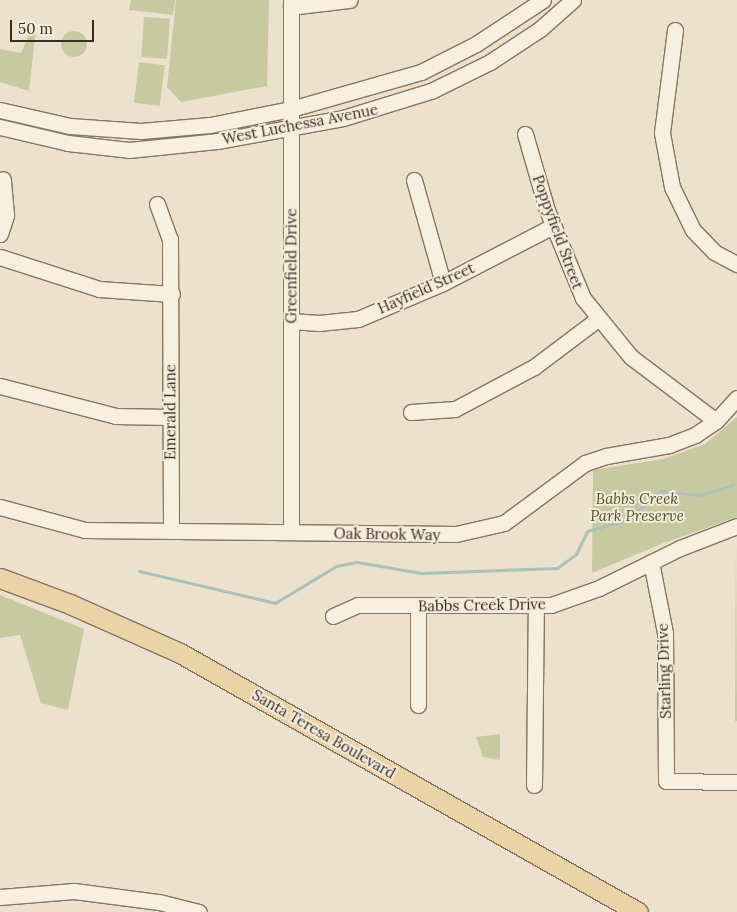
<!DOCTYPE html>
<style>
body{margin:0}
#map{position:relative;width:737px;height:912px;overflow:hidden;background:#ece1cc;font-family:Lora,serif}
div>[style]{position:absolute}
.green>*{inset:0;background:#c7caa0;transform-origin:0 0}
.round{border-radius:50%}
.stream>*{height:3px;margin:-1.5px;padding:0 1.5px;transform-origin:1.5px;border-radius:1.5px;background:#abc1ba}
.roads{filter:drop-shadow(1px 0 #887461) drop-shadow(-1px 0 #887461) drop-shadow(0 1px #887461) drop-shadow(0 -1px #887461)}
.minor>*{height:15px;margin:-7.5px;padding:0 7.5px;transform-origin:7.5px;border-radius:7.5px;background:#f7efdf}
.major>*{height:19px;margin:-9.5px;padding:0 9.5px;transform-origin:9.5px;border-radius:9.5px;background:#ebd3a8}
span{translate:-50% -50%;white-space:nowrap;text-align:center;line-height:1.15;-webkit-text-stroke:4px #f4ebdb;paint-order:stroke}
.street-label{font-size:15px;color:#3a2d23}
.park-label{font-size:15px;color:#4c552b;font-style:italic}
.scale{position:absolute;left:10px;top:20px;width:84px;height:22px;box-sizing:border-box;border:2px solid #3a2d23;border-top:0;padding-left:6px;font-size:15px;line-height:18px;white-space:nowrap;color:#3a2d23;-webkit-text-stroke:4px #f4ebdb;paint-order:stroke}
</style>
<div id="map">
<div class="green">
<div style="clip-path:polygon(131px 0,175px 0,173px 15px,129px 10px)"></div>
<div style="clip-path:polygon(176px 0,269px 0,267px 86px,181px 102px,167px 87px)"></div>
<div style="left:144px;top:17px;width:26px;height:40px;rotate:4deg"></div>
<div style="clip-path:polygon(32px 28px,36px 29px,29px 91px,0 82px,0 49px,21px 53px)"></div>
<div class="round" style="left:61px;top:31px;width:26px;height:26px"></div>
<div style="left:139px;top:62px;width:26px;height:41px;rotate:7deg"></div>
<div style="clip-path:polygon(737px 417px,737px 517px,661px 544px,592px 573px,593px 470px,663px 459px,705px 444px)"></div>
<div style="clip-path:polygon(736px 542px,737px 721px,735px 721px)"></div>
<div style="clip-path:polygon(0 595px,84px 629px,68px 710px,41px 703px,20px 635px,0 638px)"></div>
<div style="clip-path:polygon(500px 734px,500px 760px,483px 757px,476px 737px)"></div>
</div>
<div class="stream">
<div style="left:139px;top:571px;width:140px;rotate:13.2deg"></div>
<div style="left:275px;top:603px;width:71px;rotate:-31.2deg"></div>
<div style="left:336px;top:566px;width:21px;rotate:-11deg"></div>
<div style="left:357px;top:562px;width:65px;rotate:9.8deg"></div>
<div style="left:421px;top:573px;width:136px;rotate:-2.1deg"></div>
<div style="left:557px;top:568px;width:24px;rotate:-36deg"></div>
<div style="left:576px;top:554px;width:25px;rotate:-64deg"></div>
<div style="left:587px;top:531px;width:41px;rotate:-15.8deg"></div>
<div style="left:626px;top:520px;width:45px;rotate:-39.6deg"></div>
<div style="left:661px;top:491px;width:40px;rotate:5.7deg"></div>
<div style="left:701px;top:495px;width:34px;rotate:-17deg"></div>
</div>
<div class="roads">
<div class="minor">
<div style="left:291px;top:0;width:532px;rotate:90deg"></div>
<div style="left:291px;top:7px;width:59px;rotate:-6.8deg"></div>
<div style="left:675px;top:30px;width:104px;rotate:97.2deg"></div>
<div style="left:662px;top:133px;width:55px;rotate:79.5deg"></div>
<div style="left:672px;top:187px;width:48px;rotate:64deg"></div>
<div style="left:693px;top:230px;width:30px;rotate:46deg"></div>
<div style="left:714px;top:252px;width:26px;rotate:28deg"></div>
<div style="left:0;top:110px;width:72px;rotate:12.9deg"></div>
<div style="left:70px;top:126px;width:71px;rotate:4deg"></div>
<div style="left:141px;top:131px;width:69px;rotate:-5deg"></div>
<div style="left:210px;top:125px;width:83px;rotate:-11.2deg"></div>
<div style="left:291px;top:109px;width:135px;rotate:-15.9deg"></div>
<div style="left:421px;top:72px;width:62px;rotate:-27deg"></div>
<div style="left:476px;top:44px;width:80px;rotate:-33.3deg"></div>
<div style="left:0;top:127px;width:70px;rotate:13.2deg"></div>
<div style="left:68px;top:143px;width:61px;rotate:6.5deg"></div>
<div style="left:129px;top:150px;width:88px;rotate:-5.8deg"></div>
<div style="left:217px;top:141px;width:128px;rotate:-10.3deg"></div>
<div style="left:343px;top:118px;width:92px;rotate:-17.1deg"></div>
<div style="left:431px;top:91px;width:66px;rotate:-26.2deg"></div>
<div style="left:490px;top:62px;width:60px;rotate:-33.4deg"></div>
<div style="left:540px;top:29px;width:44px;rotate:-41.3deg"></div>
<div style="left:525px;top:134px;width:79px;rotate:73.9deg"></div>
<div style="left:547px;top:210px;width:95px;rotate:67.8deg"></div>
<div style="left:583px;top:298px;width:76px;rotate:50.9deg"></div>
<div style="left:631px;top:357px;width:106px;rotate:37deg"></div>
<div style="left:414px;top:180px;width:107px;rotate:74.3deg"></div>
<div style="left:157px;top:204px;width:37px;rotate:70deg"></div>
<div style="left:170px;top:239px;width:292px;rotate:89.8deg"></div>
<div style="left:0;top:234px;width:20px;rotate:-72deg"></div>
<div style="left:6px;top:215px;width:36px;rotate:-95deg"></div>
<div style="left:0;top:257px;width:104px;rotate:17.9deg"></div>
<div style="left:99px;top:289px;width:73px;rotate:3.9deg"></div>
<div style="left:291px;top:321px;width:28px;rotate:4deg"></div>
<div style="left:319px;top:323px;width:39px;rotate:-6deg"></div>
<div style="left:358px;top:319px;width:92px;rotate:-23deg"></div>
<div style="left:443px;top:283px;width:124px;rotate:-27.4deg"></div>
<div style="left:0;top:386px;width:120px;rotate:14.5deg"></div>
<div style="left:116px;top:416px;width:53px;rotate:1.1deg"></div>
<div style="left:411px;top:412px;width:44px;rotate:-3.9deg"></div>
<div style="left:455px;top:409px;width:89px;rotate:-28deg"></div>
<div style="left:534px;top:367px;width:81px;rotate:-37deg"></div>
<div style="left:0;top:507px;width:88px;rotate:15.1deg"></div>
<div style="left:85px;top:530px;width:371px;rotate:0.6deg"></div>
<div style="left:456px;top:534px;width:49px;rotate:-12.9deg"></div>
<div style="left:504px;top:523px;width:101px;rotate:-36.5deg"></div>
<div style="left:585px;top:463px;width:22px;rotate:-18deg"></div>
<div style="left:606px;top:456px;width:64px;rotate:-9.9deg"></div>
<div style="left:669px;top:445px;width:28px;rotate:-21deg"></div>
<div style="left:695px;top:435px;width:25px;rotate:-34deg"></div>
<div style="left:716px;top:421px;width:31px;rotate:-48deg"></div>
<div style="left:651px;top:562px;width:72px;rotate:78.8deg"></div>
<div style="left:665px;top:633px;width:148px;rotate:89.6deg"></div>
<div style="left:666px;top:781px;width:71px;rotate:0.8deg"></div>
<div style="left:418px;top:606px;width:99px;rotate:90deg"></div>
<div style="left:333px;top:616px;width:27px;rotate:-24deg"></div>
<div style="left:358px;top:605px;width:193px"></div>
<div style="left:551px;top:605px;width:51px;rotate:-19.5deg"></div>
<div style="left:599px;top:588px;width:90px;rotate:-26.3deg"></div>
<div style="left:680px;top:548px;width:61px;rotate:-21.1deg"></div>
<div style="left:534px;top:785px;width:180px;rotate:-89.4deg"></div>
<div style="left:0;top:897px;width:74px;rotate:-4.6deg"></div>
<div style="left:74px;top:891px;width:86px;rotate:7.4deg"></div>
<div style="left:159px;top:902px;width:41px;rotate:14deg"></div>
</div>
<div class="major">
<div style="left:0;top:578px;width:75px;rotate:20.4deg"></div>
<div style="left:70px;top:604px;width:120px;rotate:24deg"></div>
<div style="left:180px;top:653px;width:526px;rotate:29.49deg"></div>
</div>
</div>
<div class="street-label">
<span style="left:300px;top:124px;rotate:-11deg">West Luchessa Avenue</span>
<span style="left:558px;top:232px;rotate:70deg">Poppyfield Street</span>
<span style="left:291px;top:266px;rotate:-90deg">Greenfield Drive</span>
<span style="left:426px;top:288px;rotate:-24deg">Hayfield Street</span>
<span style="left:170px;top:412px;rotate:-90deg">Emerald Lane</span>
<span style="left:387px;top:534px;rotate:1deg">Oak Brook Way</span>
<span style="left:482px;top:605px;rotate:-1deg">Babbs Creek Drive</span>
<span style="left:664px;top:671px;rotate:-92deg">Starling Drive</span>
<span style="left:324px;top:734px;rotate:30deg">Santa Teresa Boulevard</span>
</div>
<div class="park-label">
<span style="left:637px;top:507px">Babbs Creek<br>Park Preserve</span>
</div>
<div class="scale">50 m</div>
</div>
